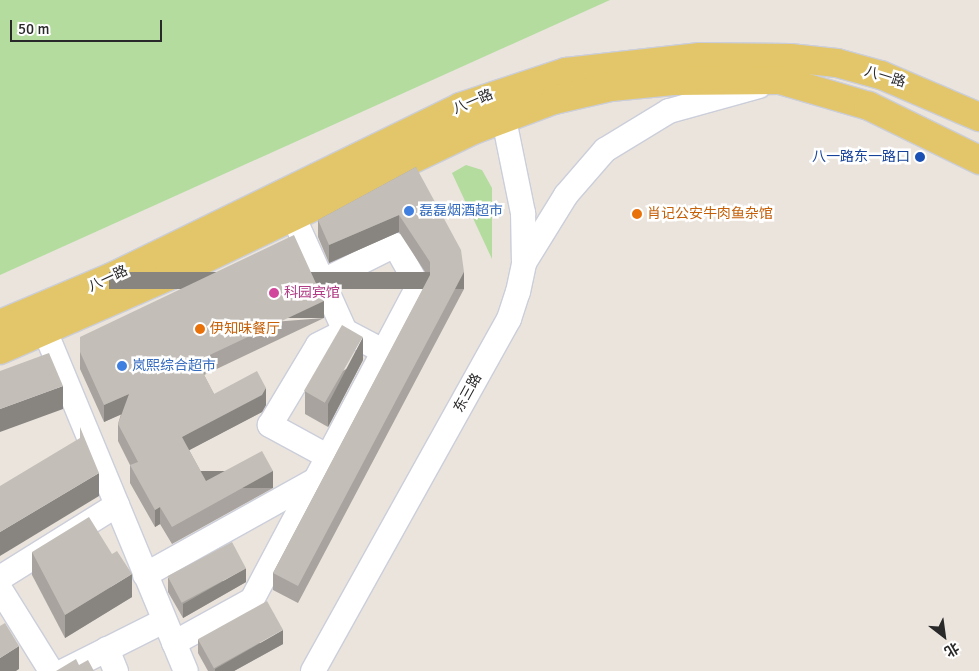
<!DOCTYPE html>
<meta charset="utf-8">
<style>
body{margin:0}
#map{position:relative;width:979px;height:671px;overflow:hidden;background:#eae4dd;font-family:Signika,"Noto Sans SC",sans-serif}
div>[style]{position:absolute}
.green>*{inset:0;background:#b3dc9e}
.roads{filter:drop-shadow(1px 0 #cbceda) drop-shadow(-1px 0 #cbceda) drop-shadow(0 1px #cbceda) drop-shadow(0 -1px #cbceda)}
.minor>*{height:24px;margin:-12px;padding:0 12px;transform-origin:12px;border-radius:12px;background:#fff}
.major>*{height:28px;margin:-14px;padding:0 14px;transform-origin:14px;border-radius:14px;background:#e3c669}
.wall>*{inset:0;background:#a8a39e}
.shaded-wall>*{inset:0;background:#888581;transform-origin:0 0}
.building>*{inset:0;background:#c3beb8;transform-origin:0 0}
.dots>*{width:14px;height:14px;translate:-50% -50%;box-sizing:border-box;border:2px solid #fff;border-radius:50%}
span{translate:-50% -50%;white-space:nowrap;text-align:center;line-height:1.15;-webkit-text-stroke:5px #fff;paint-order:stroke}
.street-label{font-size:14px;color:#292929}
.transit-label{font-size:14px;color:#164399}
.right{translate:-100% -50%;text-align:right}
.shop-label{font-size:14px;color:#366cbe}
.left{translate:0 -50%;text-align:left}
.food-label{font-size:14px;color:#c56008}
.hotel-label{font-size:14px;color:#b23c85}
.north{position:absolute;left:919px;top:611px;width:50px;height:50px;-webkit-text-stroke:4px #fff;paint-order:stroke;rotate:150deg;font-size:14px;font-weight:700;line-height:20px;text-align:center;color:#292929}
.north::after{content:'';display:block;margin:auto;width:18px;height:22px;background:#292929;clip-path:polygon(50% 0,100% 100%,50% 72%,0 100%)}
.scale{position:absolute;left:10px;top:20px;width:152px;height:22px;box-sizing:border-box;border:2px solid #292929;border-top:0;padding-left:6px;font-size:15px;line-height:18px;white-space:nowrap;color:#292929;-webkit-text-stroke:4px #fff;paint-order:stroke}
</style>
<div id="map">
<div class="green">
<div style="clip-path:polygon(0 0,610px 0,0 275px)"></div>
<div style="clip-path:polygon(466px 165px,482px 170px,492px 188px,492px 259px,452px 173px)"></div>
</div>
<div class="roads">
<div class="minor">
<div style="left:293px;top:216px;width:126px;rotate:65.7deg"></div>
<div style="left:345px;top:331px;width:43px;rotate:27.8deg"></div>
<div style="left:524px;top:263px;width:80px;rotate:-58.3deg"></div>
<div style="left:566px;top:195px;width:60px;rotate:-49.1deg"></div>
<div style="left:605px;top:150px;width:75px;rotate:-31.4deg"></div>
<div style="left:669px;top:111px;width:93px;rotate:-15.5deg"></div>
<div style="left:45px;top:331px;width:368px;rotate:67.5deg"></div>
<div style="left:325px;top:455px;width:63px;rotate:-151.4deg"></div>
<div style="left:270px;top:425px;width:93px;rotate:-59deg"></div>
<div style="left:318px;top:345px;width:30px;rotate:-27deg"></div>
<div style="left:145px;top:575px;width:191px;rotate:-29.1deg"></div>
<div style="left:0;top:578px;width:138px;rotate:-32deg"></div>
<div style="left:0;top:589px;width:97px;rotate:58.1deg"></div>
<div style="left:174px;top:643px;width:89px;rotate:-28.9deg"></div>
<div style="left:252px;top:600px;width:355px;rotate:-62.1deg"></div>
<div style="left:418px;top:286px;width:47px;rotate:-119.3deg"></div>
<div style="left:395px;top:245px;width:80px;rotate:153.4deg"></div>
<div style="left:107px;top:649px;width:24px;rotate:68deg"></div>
<div style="left:64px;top:671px;width:112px;rotate:-26.6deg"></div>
<div style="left:313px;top:671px;width:403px;rotate:-60.9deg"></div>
<div style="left:509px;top:319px;width:28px;rotate:-72deg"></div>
<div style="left:518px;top:292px;width:30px;rotate:-78deg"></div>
<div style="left:524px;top:263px;width:50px;rotate:-91.1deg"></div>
<div style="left:523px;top:213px;width:115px;rotate:-101.5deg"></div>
</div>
<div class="major">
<div style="left:0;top:324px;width:124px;rotate:-22.8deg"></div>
<div style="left:114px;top:276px;width:385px;rotate:-26deg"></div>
<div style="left:460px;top:107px;width:112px;rotate:-18.3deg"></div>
<div style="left:566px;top:72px;width:135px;rotate:-6.4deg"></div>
<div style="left:700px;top:57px;width:90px;rotate:0.6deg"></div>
<div style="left:790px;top:58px;width:47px;rotate:6.1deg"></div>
<div style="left:837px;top:63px;width:46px;rotate:15.3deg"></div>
<div style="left:881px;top:75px;width:107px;rotate:23.2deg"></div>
<div style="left:0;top:350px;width:184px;rotate:-23.6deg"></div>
<div style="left:169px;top:276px;width:338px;rotate:-25.6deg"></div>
<div style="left:474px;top:130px;width:85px;rotate:-20.6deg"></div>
<div style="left:554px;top:100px;width:58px;rotate:-12.8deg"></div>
<div style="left:611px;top:87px;width:62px;rotate:-5.5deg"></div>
<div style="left:673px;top:81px;width:107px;rotate:-0.5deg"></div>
<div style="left:780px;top:80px;width:93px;rotate:16.3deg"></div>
<div style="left:869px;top:106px;width:123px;rotate:26.1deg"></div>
</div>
</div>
<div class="wall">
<div style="clip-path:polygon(416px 167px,464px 289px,298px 603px,273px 590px,273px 573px,429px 278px,399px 232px,329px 263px,318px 237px,318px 220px)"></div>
<div style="clip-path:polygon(324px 318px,204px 375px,214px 394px,266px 405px,262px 412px,189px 450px,206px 481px,273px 488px,172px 544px,160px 524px,155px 527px,130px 483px,130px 465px,118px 441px,118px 424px,121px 414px,104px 422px,80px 369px,80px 337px)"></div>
<div style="clip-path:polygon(363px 360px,328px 427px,305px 414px,305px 391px)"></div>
<div style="clip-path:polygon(32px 552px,132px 597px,65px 638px,32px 575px)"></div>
<div style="clip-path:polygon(168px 578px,246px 582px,183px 618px,168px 592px)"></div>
<div style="clip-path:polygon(198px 640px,283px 644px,234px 671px,208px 671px,198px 653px)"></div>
</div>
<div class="shaded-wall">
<div style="clip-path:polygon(399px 215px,399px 232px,329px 263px,329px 245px)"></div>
<div style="left:464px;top:272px;width:17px;height:355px;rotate:90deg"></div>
<div style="left:324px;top:301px;width:17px;height:140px;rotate:90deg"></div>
<div style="clip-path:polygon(363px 337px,363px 360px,328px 427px,328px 404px)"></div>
<div style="clip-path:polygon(63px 386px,63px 409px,0 432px,0 409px)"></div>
<div style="clip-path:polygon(266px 388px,266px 405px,262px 412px,182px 454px,182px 437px)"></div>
<div style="clip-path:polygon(129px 394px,129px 411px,104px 422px,104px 405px)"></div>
<div style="left:273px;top:471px;width:17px;height:115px;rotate:90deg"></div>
<div style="clip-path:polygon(99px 473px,99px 496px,0 556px,0 532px)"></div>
<div style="clip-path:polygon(160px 507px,160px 524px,155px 527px,155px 510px)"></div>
<div style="clip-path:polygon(246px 568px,246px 582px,183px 618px,183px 604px)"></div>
<div style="clip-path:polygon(132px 574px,132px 597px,65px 638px,65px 615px)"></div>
<div style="clip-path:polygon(283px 630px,283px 644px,234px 671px,215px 671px,215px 669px)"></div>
<div style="clip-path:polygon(19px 646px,19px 669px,16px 671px,0 671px,0 658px)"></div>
</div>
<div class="building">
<div style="clip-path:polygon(416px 167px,461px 250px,464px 272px,298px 586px,273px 573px,430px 275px,430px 262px,399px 215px,329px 245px,318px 220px)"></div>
<div style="clip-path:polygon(294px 235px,324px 301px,197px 361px,214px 394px,257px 371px,266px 388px,262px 395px,182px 437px,206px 481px,262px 451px,273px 471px,172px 527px,160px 507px,155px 510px,130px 465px,138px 462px,118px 424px,129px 394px,104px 405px,80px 352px,80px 337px)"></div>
<div style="left:342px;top:325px;width:24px;height:76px;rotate:30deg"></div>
<div style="clip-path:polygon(49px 353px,63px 386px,0 409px,0 371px)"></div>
<div style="clip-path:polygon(80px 427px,99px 473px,0 532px,0 486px,80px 438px)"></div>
<div style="clip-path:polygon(89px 517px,112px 554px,117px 551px,132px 574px,65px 615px,32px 552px)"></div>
<div style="left:232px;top:542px;width:30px;height:73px;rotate:62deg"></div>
<div style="left:267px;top:601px;width:33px;height:79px;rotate:61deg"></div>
<div style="clip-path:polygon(5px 623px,19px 646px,0 658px,0 626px)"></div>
<div style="clip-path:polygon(76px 659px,79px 665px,88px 660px,94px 671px,56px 671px)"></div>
</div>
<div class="dots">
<div style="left:920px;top:157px;background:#1a4fb4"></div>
<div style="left:409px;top:211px;background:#3f7fe0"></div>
<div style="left:637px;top:214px;background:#e8710a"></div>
<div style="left:274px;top:293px;background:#d1479c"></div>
<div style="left:200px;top:329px;background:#e8710a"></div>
<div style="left:122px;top:366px;background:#3f7fe0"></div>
</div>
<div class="street-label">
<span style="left:885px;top:77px;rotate:17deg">八一路</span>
<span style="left:473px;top:102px;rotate:-23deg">八一路</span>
<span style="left:108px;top:279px;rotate:-25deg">八一路</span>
<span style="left:468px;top:393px;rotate:-61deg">东三路</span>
</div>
<div class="transit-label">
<span class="right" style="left:910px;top:157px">八一路东一路口</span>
</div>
<div class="shop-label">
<span class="left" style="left:419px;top:211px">磊磊烟酒超市</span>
<span class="left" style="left:132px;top:366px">岚熙综合超市</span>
</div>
<div class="food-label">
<span class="left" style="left:647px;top:214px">肖记公安牛肉鱼杂馆</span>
<span class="left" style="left:210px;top:329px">伊知味餐厅</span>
</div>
<div class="hotel-label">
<span class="left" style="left:284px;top:293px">科园宾馆</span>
</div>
<div class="north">北</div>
<div class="scale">50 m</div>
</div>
